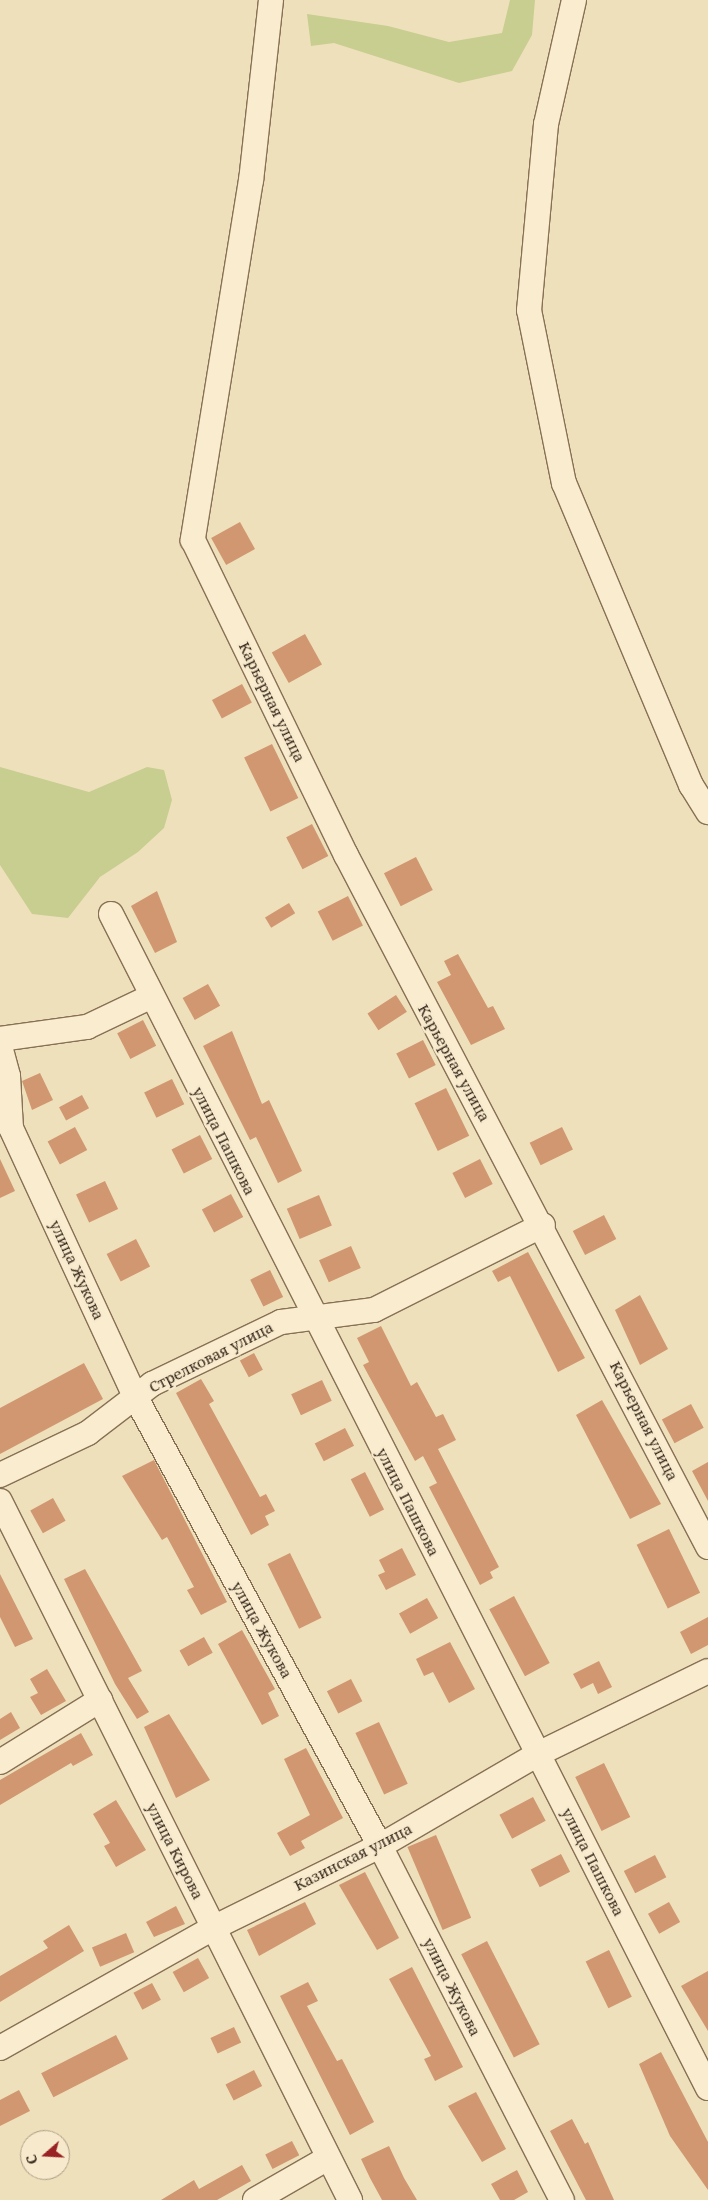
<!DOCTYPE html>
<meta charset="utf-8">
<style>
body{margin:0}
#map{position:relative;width:708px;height:2200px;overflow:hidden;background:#efe0bc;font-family:"Noto Serif",serif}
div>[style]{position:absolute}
.green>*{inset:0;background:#c7ce90}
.building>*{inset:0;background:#d09770;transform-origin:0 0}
.roads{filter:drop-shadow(1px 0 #887055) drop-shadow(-1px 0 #887055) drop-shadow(0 1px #887055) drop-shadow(0 -1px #887055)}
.minor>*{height:24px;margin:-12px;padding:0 12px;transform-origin:12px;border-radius:12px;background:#faedcf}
span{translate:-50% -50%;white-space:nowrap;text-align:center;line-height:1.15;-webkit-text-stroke:4.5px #f7eacc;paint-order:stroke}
.street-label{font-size:15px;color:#36281b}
.north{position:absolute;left:20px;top:2130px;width:50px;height:50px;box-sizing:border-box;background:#f7eacc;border:1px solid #aa9c85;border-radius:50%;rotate:251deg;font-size:14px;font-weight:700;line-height:20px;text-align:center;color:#36281b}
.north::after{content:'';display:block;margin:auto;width:18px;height:22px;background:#992224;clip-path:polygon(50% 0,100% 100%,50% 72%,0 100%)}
</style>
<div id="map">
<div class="green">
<div style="clip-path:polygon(510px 0,535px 0,532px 35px,512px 71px,459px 83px,334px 43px,311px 46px,307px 14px,388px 26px,449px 42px,502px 33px)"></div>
<div style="clip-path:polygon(0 767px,89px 792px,147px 767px,164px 770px,172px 800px,164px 828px,138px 852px,100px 877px,68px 918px,32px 914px,0 865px)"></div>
</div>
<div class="building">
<div style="left:240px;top:522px;width:31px;height:33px;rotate:61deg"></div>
<div style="left:305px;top:634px;width:35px;height:38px;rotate:61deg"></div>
<div style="left:242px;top:684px;width:21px;height:34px;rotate:62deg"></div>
<div style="left:272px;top:744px;width:60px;height:31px;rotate:64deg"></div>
<div style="left:312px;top:824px;width:36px;height:29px;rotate:63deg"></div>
<div style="left:416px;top:857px;width:37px;height:36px;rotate:63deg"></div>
<div style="clip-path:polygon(157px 891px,177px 942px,155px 953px,131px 906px)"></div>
<div style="left:348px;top:896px;width:33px;height:34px;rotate:63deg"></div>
<div style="left:289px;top:903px;width:12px;height:28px;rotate:59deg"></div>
<div style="clip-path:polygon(458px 954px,488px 1008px,493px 1006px,505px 1029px,471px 1045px,437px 982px,451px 975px,444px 961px)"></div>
<div style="left:208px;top:984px;width:25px;height:29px;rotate:61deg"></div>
<div style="left:396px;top:995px;width:20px;height:34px;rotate:57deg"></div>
<div style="left:143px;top:1020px;width:29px;height:29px;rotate:63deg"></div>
<div style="clip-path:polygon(232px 1031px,262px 1104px,269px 1100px,302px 1171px,278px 1183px,256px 1137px,250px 1140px,203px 1046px)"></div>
<div style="left:423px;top:1040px;width:28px;height:30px;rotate:63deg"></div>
<div style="clip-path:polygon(40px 1073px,53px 1100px,32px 1110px,22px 1081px)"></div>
<div style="left:172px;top:1079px;width:28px;height:31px;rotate:64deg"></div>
<div style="left:446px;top:1088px;width:53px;height:35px;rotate:64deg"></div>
<div style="left:82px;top:1095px;width:15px;height:26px;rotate:62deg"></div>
<div style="left:75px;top:1127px;width:26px;height:31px;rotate:62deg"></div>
<div style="left:562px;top:1127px;width:25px;height:36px;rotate:64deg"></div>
<div style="left:200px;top:1135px;width:27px;height:32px;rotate:63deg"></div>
<div style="clip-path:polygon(0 1159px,15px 1191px,0 1198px)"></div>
<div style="left:480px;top:1159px;width:28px;height:31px;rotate:63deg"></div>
<div style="left:105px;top:1181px;width:31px;height:32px;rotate:65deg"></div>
<div style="left:231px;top:1194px;width:26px;height:33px;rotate:62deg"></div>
<div style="left:319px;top:1195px;width:33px;height:35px;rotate:67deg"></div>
<div style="left:604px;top:1215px;width:27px;height:35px;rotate:63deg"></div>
<div style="left:136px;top:1239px;width:31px;height:33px;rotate:63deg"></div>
<div style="left:351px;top:1246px;width:24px;height:35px;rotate:66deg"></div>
<div style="clip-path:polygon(528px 1252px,585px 1358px,558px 1372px,510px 1276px,498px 1282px,492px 1271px)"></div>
<div style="left:270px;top:1270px;width:30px;height:22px;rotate:64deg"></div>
<div style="clip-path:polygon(640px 1295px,668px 1349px,640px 1365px,615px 1310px)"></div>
<div style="clip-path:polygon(381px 1326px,411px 1386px,417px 1382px,436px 1417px,443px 1414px,456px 1440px,438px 1449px,499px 1567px,490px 1572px,493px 1578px,480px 1585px,429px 1487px,437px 1483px,423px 1456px,415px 1461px,363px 1365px,369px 1362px,357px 1338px)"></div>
<div style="left:254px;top:1353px;width:19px;height:16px;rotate:62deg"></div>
<div style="clip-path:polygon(84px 1363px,103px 1399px,0 1454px,0 1408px)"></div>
<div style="clip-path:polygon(201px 1379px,214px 1401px,209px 1404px,260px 1497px,266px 1494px,275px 1511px,265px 1516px,269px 1525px,251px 1535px,176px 1393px)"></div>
<div style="left:322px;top:1380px;width:23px;height:34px;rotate:65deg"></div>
<div style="clip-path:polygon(602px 1400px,661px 1504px,630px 1519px,576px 1415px)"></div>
<div style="left:691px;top:1404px;width:27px;height:33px;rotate:62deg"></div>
<div style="left:345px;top:1428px;width:20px;height:34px;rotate:63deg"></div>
<div style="clip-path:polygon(154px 1460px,227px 1602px,201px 1615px,187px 1590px,194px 1587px,167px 1537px,162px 1540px,122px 1476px)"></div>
<div style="clip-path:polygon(708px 1462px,708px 1501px,692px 1471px)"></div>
<div style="left:365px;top:1472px;width:42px;height:16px;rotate:63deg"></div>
<div style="left:53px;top:1498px;width:26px;height:26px;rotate:61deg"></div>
<div style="left:669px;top:1529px;width:71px;height:36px;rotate:64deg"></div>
<div style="clip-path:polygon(402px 1548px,416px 1575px,386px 1590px,378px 1575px,385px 1572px,379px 1560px)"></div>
<div style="left:290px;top:1553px;width:72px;height:25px;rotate:64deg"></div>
<div style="clip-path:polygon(85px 1569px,142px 1671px,128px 1678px,149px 1712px,137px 1719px,115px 1684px,64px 1579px)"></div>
<div style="clip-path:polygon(0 1574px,33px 1639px,15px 1647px,0 1617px)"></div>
<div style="left:514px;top:1596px;width:76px;height:28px;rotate:62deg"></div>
<div style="left:427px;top:1598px;width:23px;height:32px;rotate:61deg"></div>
<div style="clip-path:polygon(708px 1617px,708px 1645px,691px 1654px,680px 1632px)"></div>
<div style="clip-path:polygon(242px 1630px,275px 1689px,268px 1693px,279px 1716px,262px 1725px,218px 1644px)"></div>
<div style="left:204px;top:1637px;width:18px;height:28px;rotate:61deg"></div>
<div style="clip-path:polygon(450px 1642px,475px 1689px,449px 1703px,433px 1672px,424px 1676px,416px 1659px)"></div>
<div style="clip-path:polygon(599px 1661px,612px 1687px,598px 1694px,593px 1683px,581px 1689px,573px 1674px)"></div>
<div style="clip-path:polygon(47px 1669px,66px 1701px,41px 1715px,30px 1697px,38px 1693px,30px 1679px)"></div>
<div style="left:351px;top:1679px;width:25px;height:27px;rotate:63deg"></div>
<div style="clip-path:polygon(11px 1712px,20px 1728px,0 1740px,0 1719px)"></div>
<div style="clip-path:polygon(169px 1714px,210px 1780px,176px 1798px,144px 1727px)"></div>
<div style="left:379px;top:1722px;width:68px;height:26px;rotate:65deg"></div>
<div style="clip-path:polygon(81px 1733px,93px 1755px,73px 1766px,71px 1763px,0 1805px,0 1780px)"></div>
<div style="clip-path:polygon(306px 1748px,343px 1818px,301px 1841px,305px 1848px,290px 1856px,277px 1833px,310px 1815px,284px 1759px)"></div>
<div style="left:604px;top:1763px;width:60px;height:32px;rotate:64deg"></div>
<div style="left:533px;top:1797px;width:27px;height:38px;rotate:62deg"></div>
<div style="clip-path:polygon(116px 1800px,146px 1850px,116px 1867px,104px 1846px,110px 1843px,93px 1814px)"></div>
<div style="left:436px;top:1835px;width:90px;height:31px;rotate:67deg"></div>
<div style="left:561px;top:1854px;width:20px;height:34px;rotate:63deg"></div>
<div style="left:655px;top:1855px;width:25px;height:35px;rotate:63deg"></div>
<div style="clip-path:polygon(365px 1872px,399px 1938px,377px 1950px,339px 1885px)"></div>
<div style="clip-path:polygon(305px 1902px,316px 1924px,259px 1956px,247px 1930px)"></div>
<div style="left:669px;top:1902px;width:23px;height:24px;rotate:61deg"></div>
<div style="clip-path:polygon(176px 1906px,185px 1924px,154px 1937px,146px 1922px)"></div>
<div style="clip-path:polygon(69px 1925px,84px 1951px,0 2002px,0 1976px,48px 1948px,43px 1941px)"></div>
<div style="left:126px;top:1933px;width:21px;height:37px;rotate:67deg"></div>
<div style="left:487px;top:1941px;width:116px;height:29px;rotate:63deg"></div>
<div style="left:609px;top:1950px;width:52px;height:26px;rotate:64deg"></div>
<div style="left:198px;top:1958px;width:23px;height:29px;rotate:61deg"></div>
<div style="clip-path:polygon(412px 1967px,463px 2067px,435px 2081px,424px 2059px,431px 2056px,389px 1979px)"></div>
<div style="clip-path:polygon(708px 1971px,708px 2031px,681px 1986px)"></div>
<div style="clip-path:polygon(308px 1982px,318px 2001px,307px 2006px,337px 2061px,342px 2059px,374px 2122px,350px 2135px,280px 1996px)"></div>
<div style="left:152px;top:1983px;width:19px;height:21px;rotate:62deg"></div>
<div style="left:234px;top:2027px;width:17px;height:26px;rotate:65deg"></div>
<div style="left:116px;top:2035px;width:27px;height:84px;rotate:63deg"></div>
<div style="clip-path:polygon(661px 2052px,708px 2142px,708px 2190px,670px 2136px,639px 2064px)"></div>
<div style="left:254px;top:2070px;width:18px;height:32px;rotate:63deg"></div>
<div style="clip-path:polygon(19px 2090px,30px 2111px,0 2126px,0 2100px)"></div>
<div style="clip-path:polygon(476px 2092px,506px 2149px,482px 2162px,448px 2106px)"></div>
<div style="clip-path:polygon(572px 2119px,585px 2144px,588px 2142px,614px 2200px,586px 2200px,550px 2131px)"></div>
<div style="left:292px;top:2141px;width:16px;height:30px;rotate:63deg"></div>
<div style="clip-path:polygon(389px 2146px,404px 2178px,417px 2200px,382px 2200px,370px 2178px,361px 2159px)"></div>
<div style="clip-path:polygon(242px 2165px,251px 2181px,217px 2200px,161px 2200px,194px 2180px,199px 2189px)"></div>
<div style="clip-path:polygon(517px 2170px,528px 2192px,514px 2200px,500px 2200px,491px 2184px)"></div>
</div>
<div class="roads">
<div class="minor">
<div style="left:271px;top:0;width:181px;rotate:96.3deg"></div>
<div style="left:251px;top:180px;width:365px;rotate:99.2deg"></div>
<div style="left:193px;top:540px;width:350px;rotate:64.1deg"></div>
<div style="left:346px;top:855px;width:781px;rotate:62.38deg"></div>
<div style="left:574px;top:0;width:127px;rotate:102.7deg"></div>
<div style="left:546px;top:124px;width:187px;rotate:95.2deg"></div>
<div style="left:529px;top:310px;width:177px;rotate:78.6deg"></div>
<div style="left:564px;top:483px;width:328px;rotate:67.2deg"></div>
<div style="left:691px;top:785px;width:32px;rotate:58deg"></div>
<div style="left:111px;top:914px;width:1317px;rotate:63.05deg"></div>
<div style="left:0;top:1039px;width:88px;rotate:-7.9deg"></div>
<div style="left:87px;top:1027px;width:72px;rotate:-25.5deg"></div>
<div style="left:0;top:1046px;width:31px;rotate:75deg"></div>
<div style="left:8px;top:1076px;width:52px;rotate:86.7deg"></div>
<div style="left:11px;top:1128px;width:298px;rotate:65.2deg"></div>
<div style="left:136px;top:1398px;width:510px;rotate:61.43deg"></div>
<div style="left:380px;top:1846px;width:398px;rotate:62.8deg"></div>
<div style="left:0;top:1475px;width:98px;rotate:-25.5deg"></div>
<div style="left:88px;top:1433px;width:81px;rotate:-37.4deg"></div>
<div style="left:152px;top:1384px;width:143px;rotate:-25.7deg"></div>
<div style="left:281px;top:1322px;width:94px;rotate:-7.4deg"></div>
<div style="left:374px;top:1310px;width:189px;rotate:-26.7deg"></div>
<div style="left:0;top:1501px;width:782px;rotate:63.4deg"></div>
<div style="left:0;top:1762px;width:118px;rotate:-31.8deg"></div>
<div style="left:0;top:2048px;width:244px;rotate:-29.4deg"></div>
<div style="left:213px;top:1928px;width:186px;rotate:-26.2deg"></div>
<div style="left:380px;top:1846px;width:183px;rotate:-30.2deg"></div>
<div style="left:538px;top:1754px;width:189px;rotate:-26deg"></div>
<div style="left:255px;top:2200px;width:84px;rotate:-29.9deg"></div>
</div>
</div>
<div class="street-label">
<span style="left:272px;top:702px;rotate:64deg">Карьерная улица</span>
<span style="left:454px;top:1063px;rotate:61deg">Карьерная улица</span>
<span style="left:224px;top:1141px;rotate:63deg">улица Пашкова</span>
<span style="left:77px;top:1270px;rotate:65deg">улица Жукова</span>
<span style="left:211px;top:1357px;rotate:-27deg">Стрелковая улица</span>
<span style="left:644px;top:1421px;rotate:63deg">Карьерная улица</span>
<span style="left:408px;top:1502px;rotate:63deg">улица Пашкова</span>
<span style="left:262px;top:1630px;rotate:61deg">улица Жукова</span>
<span style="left:175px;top:1851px;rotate:63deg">улица Кирова</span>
<span style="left:353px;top:1857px;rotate:-27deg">Казинская улица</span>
<span style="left:593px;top:1862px;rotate:63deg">улица Пашкова</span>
<span style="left:452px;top:1987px;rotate:63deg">улица Жукова</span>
</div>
<div class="north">С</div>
</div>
